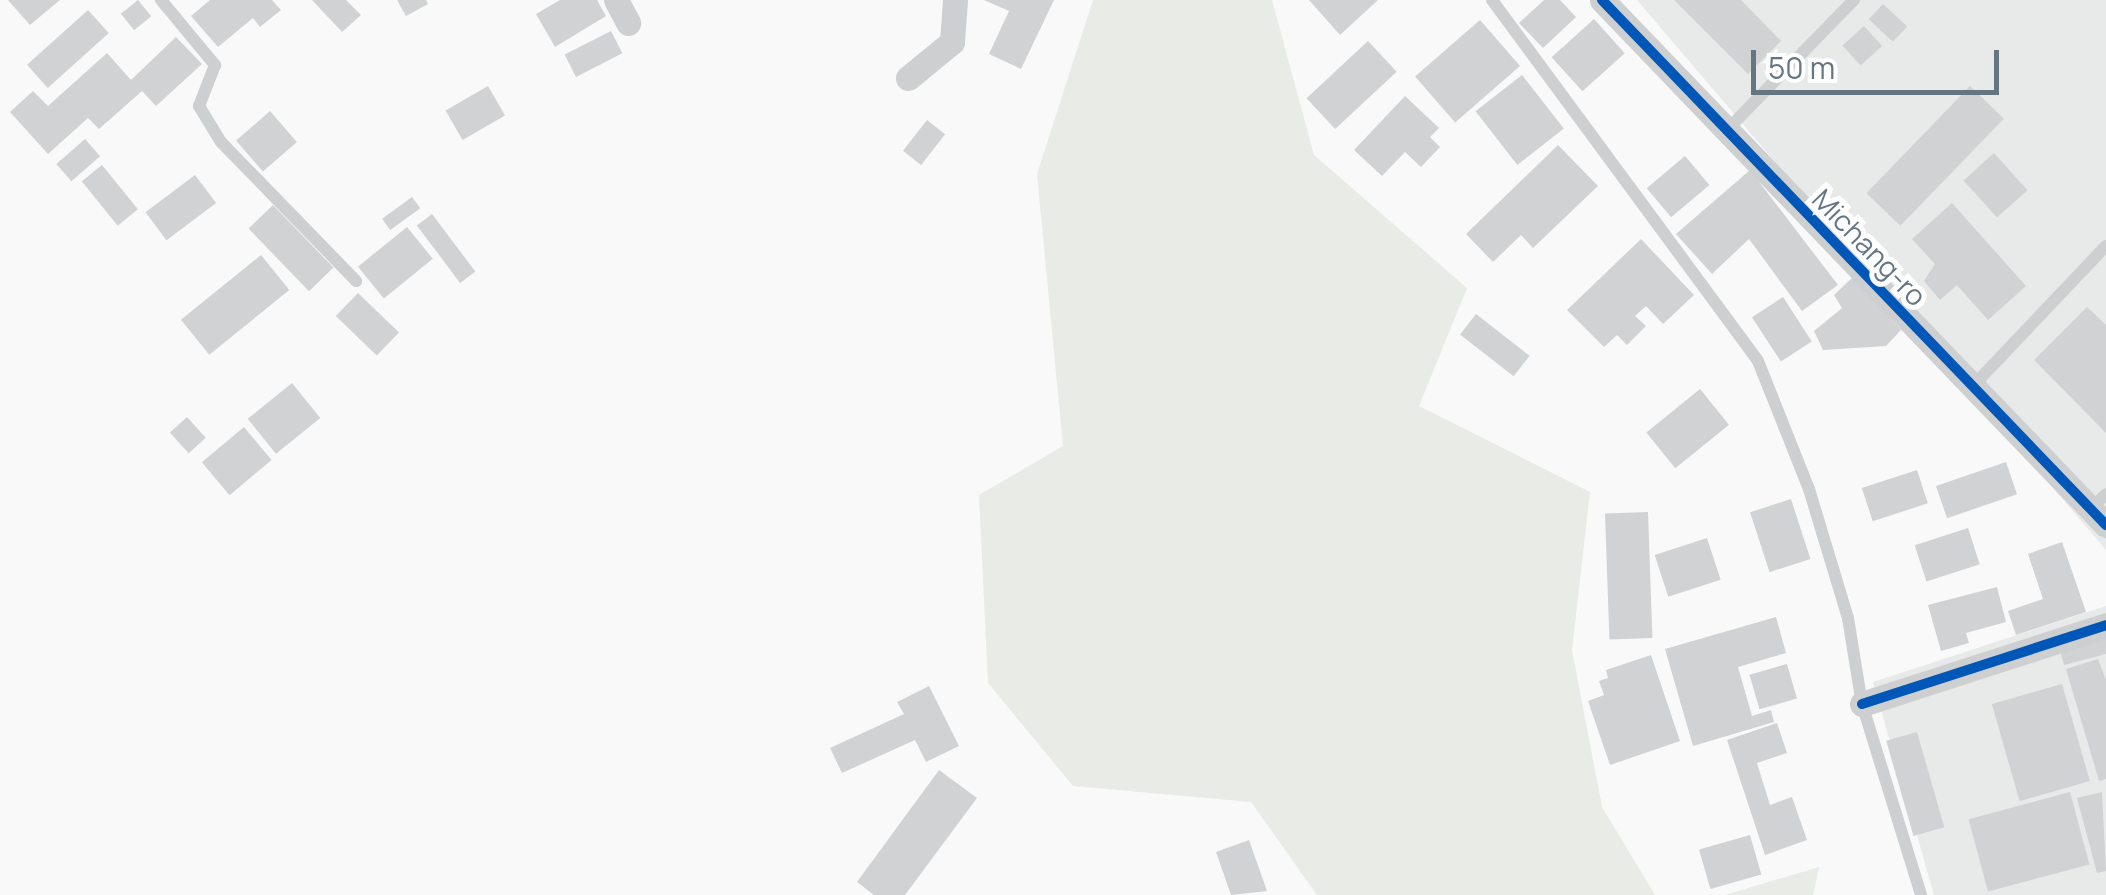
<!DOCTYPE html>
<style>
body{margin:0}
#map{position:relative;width:2106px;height:895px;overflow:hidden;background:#f9f9f9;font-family:Manrope,sans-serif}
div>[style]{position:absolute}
.built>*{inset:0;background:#e8e9e9}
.green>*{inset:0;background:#e8ebe6}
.building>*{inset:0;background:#d0d2d3;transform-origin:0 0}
.service>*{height:12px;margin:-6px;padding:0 6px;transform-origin:6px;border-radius:6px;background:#cecfd0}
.minor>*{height:25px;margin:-12.5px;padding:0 12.5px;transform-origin:12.5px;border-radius:12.5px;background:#cecfd0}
.cycleway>*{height:10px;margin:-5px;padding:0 5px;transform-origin:5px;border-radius:5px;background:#0057b8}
span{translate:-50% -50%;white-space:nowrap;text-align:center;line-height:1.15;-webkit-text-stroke:10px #fff;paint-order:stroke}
.street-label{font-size:28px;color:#657683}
.scale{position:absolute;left:1751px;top:50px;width:248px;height:45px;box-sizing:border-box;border:5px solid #657683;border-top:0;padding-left:12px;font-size:30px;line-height:35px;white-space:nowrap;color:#657683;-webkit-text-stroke:8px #fff;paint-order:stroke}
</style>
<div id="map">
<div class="built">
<div style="clip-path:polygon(1637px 0,2106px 0,2106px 550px)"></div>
<div style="clip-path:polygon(2106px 606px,2106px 895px,1934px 895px,1873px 682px)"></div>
</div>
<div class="green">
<div style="clip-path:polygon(1093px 0,1272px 0,1314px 155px,1467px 288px,1419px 406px,1590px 492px,1572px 650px,1602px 807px,1655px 895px,1317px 895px,1251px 802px,1073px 786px,988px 683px,979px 495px,1063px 446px,1037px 174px)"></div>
<div style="clip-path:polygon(1819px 867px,1813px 895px,1725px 895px)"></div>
</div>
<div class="building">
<div style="clip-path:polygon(8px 0,60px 0,30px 25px)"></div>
<div style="left:138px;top:0;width:21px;height:22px;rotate:51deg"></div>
<div style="clip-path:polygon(210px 0,272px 0,281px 10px,260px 27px,253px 18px,218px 47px,191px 16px)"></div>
<div style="clip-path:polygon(312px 0,346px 0,361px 15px,342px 32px)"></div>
<div style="clip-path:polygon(397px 0,426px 0,428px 4px,406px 16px)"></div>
<div style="clip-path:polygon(560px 0,597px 0,606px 16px,555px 47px,536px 14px)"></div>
<div style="clip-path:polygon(984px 0,1054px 0,1021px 69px,989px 54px,1009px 11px)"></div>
<div style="clip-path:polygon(1309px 0,1378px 0,1340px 35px)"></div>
<div style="clip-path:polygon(1544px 0,1560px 0,1576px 17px,1543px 48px,1519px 23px)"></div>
<div style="clip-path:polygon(1674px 0,1741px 0,1781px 41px,1748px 74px)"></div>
<div style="left:1883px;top:4px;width:33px;height:21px;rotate:43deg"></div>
<div style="left:88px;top:10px;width:31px;height:82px;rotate:48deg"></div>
<div style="left:1594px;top:19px;width:46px;height:57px;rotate:48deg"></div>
<div style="left:1480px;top:20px;width:61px;height:86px;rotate:49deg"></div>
<div style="left:1864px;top:26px;width:27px;height:29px;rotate:48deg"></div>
<div style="left:611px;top:31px;width:25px;height:52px;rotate:63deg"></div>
<div style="clip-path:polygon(176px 37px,202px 64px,156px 106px,142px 91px,99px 129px,88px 118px,48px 154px,10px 112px,33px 91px,48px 106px,107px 53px,131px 80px)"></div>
<div style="left:1368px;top:41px;width:42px;height:84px;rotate:47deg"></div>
<div style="left:1522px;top:75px;width:68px;height:59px;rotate:52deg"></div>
<div style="left:488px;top:86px;width:34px;height:49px;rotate:60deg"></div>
<div style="left:1970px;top:86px;width:47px;height:149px;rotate:44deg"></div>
<div style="clip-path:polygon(1405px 96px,1439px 128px,1430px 137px,1440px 147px,1421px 167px,1405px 152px,1382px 176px,1354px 150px)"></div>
<div style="left:270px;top:111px;width:41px;height:45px;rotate:49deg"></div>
<div style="left:927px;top:120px;width:23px;height:39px;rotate:38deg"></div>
<div style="left:85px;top:139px;width:23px;height:38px;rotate:49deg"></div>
<div style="clip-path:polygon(1558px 145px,1598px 186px,1533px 248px,1521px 235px,1493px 262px,1466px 234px)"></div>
<div style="left:1994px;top:153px;width:50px;height:41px;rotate:48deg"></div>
<div style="left:1685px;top:156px;width:38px;height:50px;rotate:50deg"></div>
<div style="left:102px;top:165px;width:57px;height:26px;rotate:51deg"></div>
<div style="clip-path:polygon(1750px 170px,1838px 285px,1802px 311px,1749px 239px,1712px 274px,1676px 234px)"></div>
<div style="left:195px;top:175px;width:35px;height:62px;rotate:53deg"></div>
<div style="left:412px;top:197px;width:14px;height:37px;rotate:54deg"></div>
<div style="clip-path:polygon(1952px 203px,2026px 286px,1988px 320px,1957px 285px,1940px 300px,1924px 281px,1935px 264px,1912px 239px)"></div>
<div style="left:273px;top:205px;width:87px;height:34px;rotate:46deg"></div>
<div style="left:432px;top:214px;width:72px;height:19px;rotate:53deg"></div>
<div style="left:407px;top:227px;width:41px;height:63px;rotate:51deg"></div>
<div style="clip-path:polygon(1641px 239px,1694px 295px,1663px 324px,1646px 306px,1635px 316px,1646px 326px,1627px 345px,1617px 335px,1604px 347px,1567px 310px)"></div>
<div style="left:261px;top:255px;width:45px;height:103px;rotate:51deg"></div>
<div style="clip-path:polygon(1853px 277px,1901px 330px,1886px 346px,1823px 350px,1814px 331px,1842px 308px,1834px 295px)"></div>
<div style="left:358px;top:293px;width:57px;height:32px;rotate:44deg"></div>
<div style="left:1783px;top:297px;width:53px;height:37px;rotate:57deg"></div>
<div style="clip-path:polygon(2087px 307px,2106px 325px,2106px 433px,2034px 360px)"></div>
<div style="left:1476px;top:314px;width:68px;height:26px;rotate:38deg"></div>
<div style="left:292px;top:383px;width:45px;height:57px;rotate:51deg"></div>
<div style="left:1700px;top:389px;width:46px;height:69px;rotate:51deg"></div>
<div style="left:187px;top:417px;width:28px;height:23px;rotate:48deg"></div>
<div style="left:244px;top:427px;width:43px;height:55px;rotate:50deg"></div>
<div style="left:2006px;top:462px;width:34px;height:74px;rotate:71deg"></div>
<div style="left:1917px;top:470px;width:35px;height:58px;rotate:72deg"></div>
<div style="left:1791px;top:499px;width:63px;height:43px;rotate:72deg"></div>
<div style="left:1648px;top:512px;width:126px;height:43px;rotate:88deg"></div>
<div style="left:1968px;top:528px;width:38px;height:56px;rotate:72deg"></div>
<div style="left:1707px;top:538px;width:44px;height:55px;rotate:72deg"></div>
<div style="clip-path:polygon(2062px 542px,2086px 612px,2016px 635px,2008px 611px,2043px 599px,2028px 554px)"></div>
<div style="clip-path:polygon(1997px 587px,2006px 622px,1966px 633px,1969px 643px,1941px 651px,1928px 605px)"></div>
<div style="clip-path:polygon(1776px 617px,1786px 653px,1738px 667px,1752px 716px,1771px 710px,1774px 722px,1693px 746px,1665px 649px)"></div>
<div style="clip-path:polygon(2106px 638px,2106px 654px,2064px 665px,2059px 646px)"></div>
<div style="clip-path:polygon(1651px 655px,1680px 741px,1610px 765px,1588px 701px,1604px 695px,1599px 681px,1608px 678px,1606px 670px)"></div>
<div style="clip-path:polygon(2098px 659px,2106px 680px,2106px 779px,2099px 781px,2066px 669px)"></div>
<div style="left:1787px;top:664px;width:36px;height:39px;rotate:74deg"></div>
<div style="left:2062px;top:684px;width:101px;height:73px;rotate:74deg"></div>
<div style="clip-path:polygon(929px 686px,959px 746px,926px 762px,915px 740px,842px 773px,830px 748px,904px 714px,897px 702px)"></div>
<div style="clip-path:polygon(1777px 723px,1787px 753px,1757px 763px,1770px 805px,1792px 797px,1807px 840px,1765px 855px,1727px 740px)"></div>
<div style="left:1917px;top:732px;width:99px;height:32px;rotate:74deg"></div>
<div style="clip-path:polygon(939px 770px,977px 798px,905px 895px,874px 895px,857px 882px)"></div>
<div style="left:2070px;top:792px;width:75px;height:105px;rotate:75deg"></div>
<div style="clip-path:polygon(2102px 792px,2106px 871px,2097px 873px,2077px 798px)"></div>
<div style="left:1750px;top:835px;width:41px;height:53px;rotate:74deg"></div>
<div style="clip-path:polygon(1249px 840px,1267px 891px,1231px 895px,1216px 852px)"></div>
</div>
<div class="service">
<div style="left:161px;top:0;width:85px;rotate:50.3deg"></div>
<div style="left:215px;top:65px;width:44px;rotate:111.3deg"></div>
<div style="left:199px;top:106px;width:42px;rotate:58.6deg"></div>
<div style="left:221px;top:142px;width:194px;rotate:45.8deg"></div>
<div style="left:1492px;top:0;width:448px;rotate:53.6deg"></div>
<div style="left:1758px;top:361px;width:138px;rotate:68.3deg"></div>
<div style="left:1809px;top:489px;width:135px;rotate:73.2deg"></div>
<div style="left:1848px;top:618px;width:87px;rotate:80.8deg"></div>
<div style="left:1862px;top:704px;width:200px;rotate:72.8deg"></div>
<div style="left:1727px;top:130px;width:182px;rotate:-45.7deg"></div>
<div style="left:1973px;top:386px;width:193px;rotate:-46.5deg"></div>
<div style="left:2091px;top:509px;width:21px;rotate:-45deg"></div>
</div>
<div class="minor">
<div style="left:616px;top:0;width:26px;rotate:62deg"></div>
<div style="left:1602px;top:0;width:728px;rotate:46.17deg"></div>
<div style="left:908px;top:78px;width:57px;rotate:-39.3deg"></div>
<div style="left:952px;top:42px;width:42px;rotate:-85.9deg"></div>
<div style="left:1862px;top:704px;width:256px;rotate:-17.9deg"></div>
</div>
<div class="cycleway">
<div style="left:1602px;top:0;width:728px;rotate:46.17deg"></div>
<div style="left:1862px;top:704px;width:256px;rotate:-17.9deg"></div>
</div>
<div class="street-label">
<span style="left:1870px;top:247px;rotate:46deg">Michang-ro</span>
</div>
<div class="scale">50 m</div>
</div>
